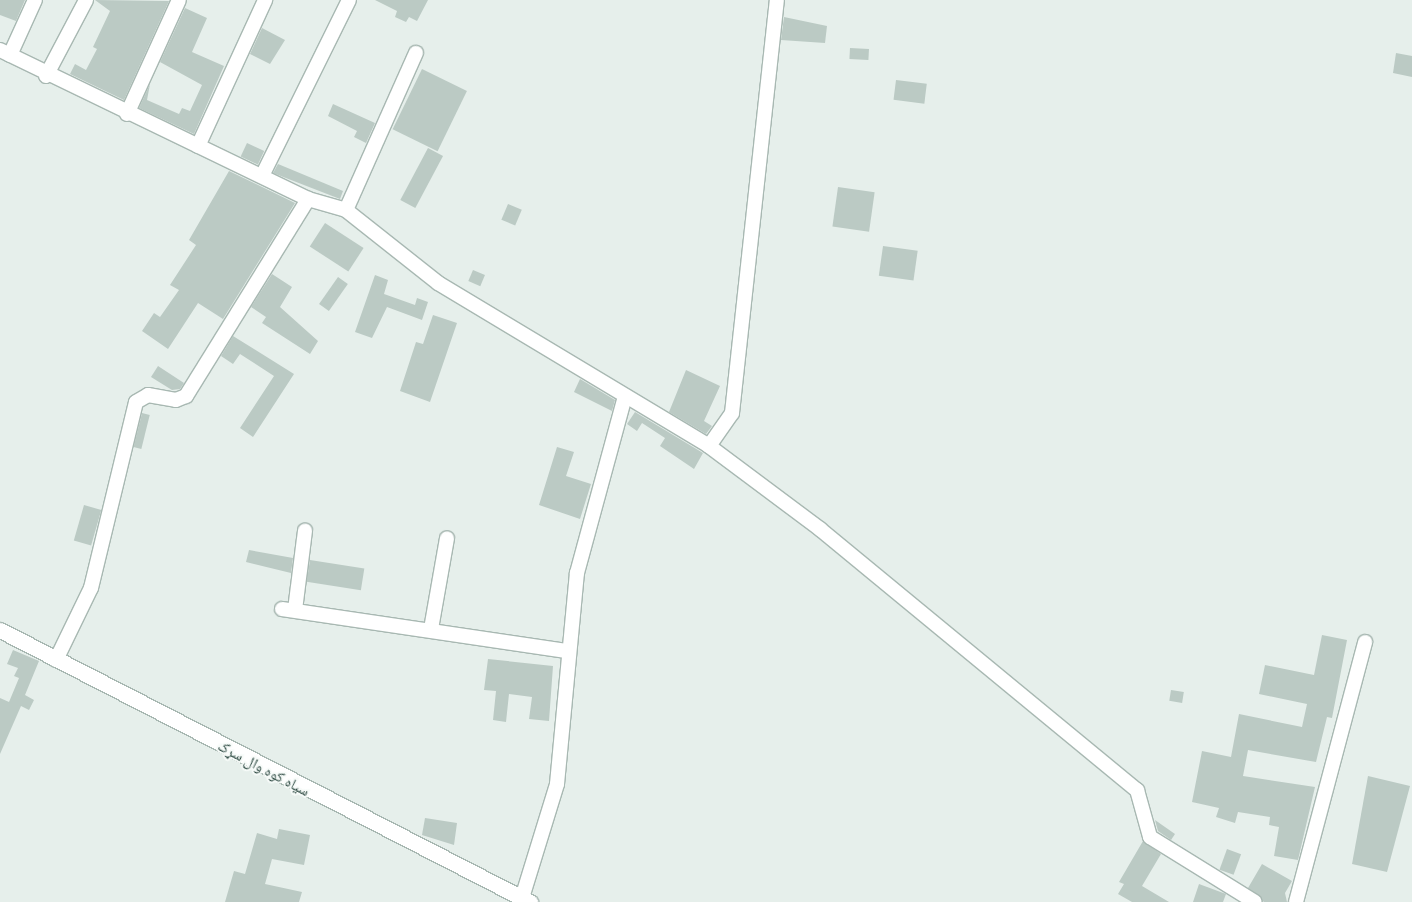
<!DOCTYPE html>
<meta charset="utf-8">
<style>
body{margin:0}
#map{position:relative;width:1412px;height:902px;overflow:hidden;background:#e6efeb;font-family:"IBM Plex Sans","Noto Naskh Arabic",sans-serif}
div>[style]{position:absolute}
.building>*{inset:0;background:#bbcac4;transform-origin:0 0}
.roads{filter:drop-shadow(1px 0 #a8b8b2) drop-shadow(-1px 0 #a8b8b2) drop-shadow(0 1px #a8b8b2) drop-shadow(0 -1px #a8b8b2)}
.street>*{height:14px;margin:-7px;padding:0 7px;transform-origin:7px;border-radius:7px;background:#fff}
.secondary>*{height:15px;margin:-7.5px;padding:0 7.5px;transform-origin:7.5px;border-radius:7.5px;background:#fff}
span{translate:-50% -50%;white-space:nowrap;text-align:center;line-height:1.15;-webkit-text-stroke:4px #f7fbf9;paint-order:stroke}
.street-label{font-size:15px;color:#24423a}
</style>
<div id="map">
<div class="building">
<div style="clip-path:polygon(0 0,25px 0,16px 21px,0 15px)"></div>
<div style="clip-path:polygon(95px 0,169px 1px,124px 100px,70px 74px,75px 64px,86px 70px,97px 49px,93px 47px,110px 11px)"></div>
<div style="clip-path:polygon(375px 0,428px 0,417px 21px,409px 17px,406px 22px,395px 17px,397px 11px)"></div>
<div style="clip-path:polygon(185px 8px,207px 18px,192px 52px,224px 66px,194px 134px,139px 108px,150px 84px,147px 100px,179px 114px,182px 108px,190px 111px,202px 85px,160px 62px)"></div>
<div style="clip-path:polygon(784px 17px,827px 26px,825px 43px,781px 40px)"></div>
<div style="clip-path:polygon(262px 28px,285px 40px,270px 64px,250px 54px)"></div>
<div style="left:850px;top:48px;width:19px;height:11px;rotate:3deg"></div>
<div style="clip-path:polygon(1396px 53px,1412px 56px,1412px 77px,1393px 73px)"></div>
<div style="left:422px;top:69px;width:50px;height:67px;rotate:26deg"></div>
<div style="left:896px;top:80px;width:31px;height:20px;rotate:7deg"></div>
<div style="clip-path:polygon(333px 104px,375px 123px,366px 143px,354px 137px,357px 131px,328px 116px)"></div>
<div style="left:247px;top:143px;width:19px;height:15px;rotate:25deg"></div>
<div style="left:428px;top:148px;width:17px;height:59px;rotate:28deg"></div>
<div style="clip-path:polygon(278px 164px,343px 191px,340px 199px,273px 173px)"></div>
<div style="clip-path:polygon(229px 171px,295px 203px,223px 319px,198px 303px,168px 349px,142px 331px,154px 313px,160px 317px,179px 290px,170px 285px,196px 245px,189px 240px)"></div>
<div style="left:838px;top:187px;width:37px;height:40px;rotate:8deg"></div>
<div style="left:508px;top:204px;width:15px;height:17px;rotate:23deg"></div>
<div style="left:325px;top:223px;width:46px;height:28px;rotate:33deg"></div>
<div style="left:883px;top:246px;width:35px;height:30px;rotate:8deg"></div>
<div style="left:473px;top:270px;width:13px;height:12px;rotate:23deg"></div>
<div style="clip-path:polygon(272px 274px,292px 287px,280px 307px,318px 341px,310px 354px,262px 323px,266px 317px,251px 307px)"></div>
<div style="clip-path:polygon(375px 275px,388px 280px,384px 294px,415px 305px,417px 298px,428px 302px,422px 320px,387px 307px,372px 338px,355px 332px)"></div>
<div style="left:338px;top:277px;width:12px;height:33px;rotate:35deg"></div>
<div style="clip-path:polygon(433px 315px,457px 323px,430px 402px,400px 391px,416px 342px,423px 344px)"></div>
<div style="clip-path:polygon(233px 336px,294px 374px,253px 437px,240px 428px,274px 376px,240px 354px,233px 364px,221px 356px)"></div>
<div style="clip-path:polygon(158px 366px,184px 383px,180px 389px,172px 390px,151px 377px)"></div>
<div style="clip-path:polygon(686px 370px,720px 386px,704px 421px,712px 426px,706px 434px,669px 412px)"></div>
<div style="clip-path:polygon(580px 379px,615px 400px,612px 411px,574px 392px)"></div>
<div style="clip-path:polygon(635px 412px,703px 453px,694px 469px,660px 446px,665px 438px,642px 423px,637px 431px,627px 424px)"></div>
<div style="left:142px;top:413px;width:8px;height:35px;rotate:14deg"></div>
<div style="clip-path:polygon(557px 447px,574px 452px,566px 476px,591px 484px,580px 519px,539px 505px)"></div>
<div style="left:84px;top:505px;width:18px;height:37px;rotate:16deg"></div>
<div style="clip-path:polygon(249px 550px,293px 558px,291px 573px,246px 562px)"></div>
<div style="left:310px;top:560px;width:55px;height:22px;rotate:9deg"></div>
<div style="clip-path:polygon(1322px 635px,1347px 640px,1332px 718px,1327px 717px,1316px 762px,1248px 750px,1243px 776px,1315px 787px,1298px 860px,1274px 856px,1279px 827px,1269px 825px,1270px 817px,1238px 812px,1235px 823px,1216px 817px,1219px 808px,1192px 802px,1202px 751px,1231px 757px,1239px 714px,1302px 727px,1307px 704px,1259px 694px,1265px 665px,1314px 675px)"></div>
<div style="clip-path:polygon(13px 650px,39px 661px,25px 695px,34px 700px,29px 710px,21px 706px,0 754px,0 698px,9px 702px,19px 678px,14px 676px,18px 668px,7px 664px)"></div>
<div style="clip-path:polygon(488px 659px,553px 666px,549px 721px,529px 719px,532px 697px,509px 694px,506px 722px,493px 720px,496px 691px,484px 690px)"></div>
<div style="left:1171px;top:690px;width:13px;height:11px;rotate:9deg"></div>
<div style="clip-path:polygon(1368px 776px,1410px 786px,1387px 872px,1352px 864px)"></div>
<div style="clip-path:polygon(425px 818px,457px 823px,454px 845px,422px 835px)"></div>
<div style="clip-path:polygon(1155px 820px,1175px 834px,1171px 840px,1158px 831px)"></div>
<div style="clip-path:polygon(279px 829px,310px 835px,304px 865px,272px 859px,265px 884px,302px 892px,299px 902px,225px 902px,234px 871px,245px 874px,257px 833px,277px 839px)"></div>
<div style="clip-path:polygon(1143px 841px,1161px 854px,1142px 886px,1169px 902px,1132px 902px,1118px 894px,1124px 884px,1119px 882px)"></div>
<div style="left:1227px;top:849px;width:15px;height:22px;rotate:20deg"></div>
<div style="clip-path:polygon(1262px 864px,1292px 881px,1285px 893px,1287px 902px,1264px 902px,1248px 888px)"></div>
<div style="clip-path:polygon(1199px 884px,1226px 894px,1223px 902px,1193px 902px)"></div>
</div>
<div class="roads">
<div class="street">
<div style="left:0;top:50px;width:342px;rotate:25.8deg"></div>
<div style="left:308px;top:199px;width:40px;rotate:16deg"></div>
<div style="left:346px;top:210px;width:117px;rotate:38.4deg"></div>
<div style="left:438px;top:283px;width:316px;rotate:31deg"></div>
<div style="left:709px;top:446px;width:40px;rotate:-55.1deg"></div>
<div style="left:732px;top:413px;width:415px;rotate:-83.8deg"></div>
<div style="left:10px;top:55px;width:60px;rotate:-65.6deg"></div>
<div style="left:46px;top:76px;width:86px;rotate:-62.2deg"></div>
<div style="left:127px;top:114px;width:125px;rotate:-65.5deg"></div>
<div style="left:198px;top:146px;width:161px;rotate:-65.3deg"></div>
<div style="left:263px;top:174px;width:194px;rotate:-63.7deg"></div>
<div style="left:346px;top:210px;width:172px;rotate:-66deg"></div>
<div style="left:709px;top:446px;width:139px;rotate:36.8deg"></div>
<div style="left:820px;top:529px;width:411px;rotate:39.5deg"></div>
<div style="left:1137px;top:790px;width:49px;rotate:74.5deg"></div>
<div style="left:1150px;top:837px;width:123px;rotate:31.8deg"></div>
<div style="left:282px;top:609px;width:289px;rotate:8.4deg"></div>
<div style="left:295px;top:610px;width:80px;rotate:-82.8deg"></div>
<div style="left:431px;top:629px;width:92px;rotate:-80deg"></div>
<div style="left:56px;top:660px;width:80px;rotate:-64.1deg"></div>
<div style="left:91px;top:588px;width:191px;rotate:-76.4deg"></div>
<div style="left:136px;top:402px;width:14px;rotate:-30deg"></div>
<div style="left:148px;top:395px;width:28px;rotate:10deg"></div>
<div style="left:176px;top:400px;width:11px;rotate:-22deg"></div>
<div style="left:186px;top:396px;width:232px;rotate:-58.2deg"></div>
<div style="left:522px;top:898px;width:119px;rotate:-72.9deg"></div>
<div style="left:557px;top:784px;width:212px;rotate:-84.6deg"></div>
<div style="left:577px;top:573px;width:183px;rotate:-74.8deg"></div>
<div style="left:1296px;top:902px;width:269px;rotate:-75.1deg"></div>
</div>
<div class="secondary">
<div style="left:0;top:630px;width:596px;rotate:27.17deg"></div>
</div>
</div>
<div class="street-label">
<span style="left:264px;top:768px;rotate:28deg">سیاه کوه وال سړک</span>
</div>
</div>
